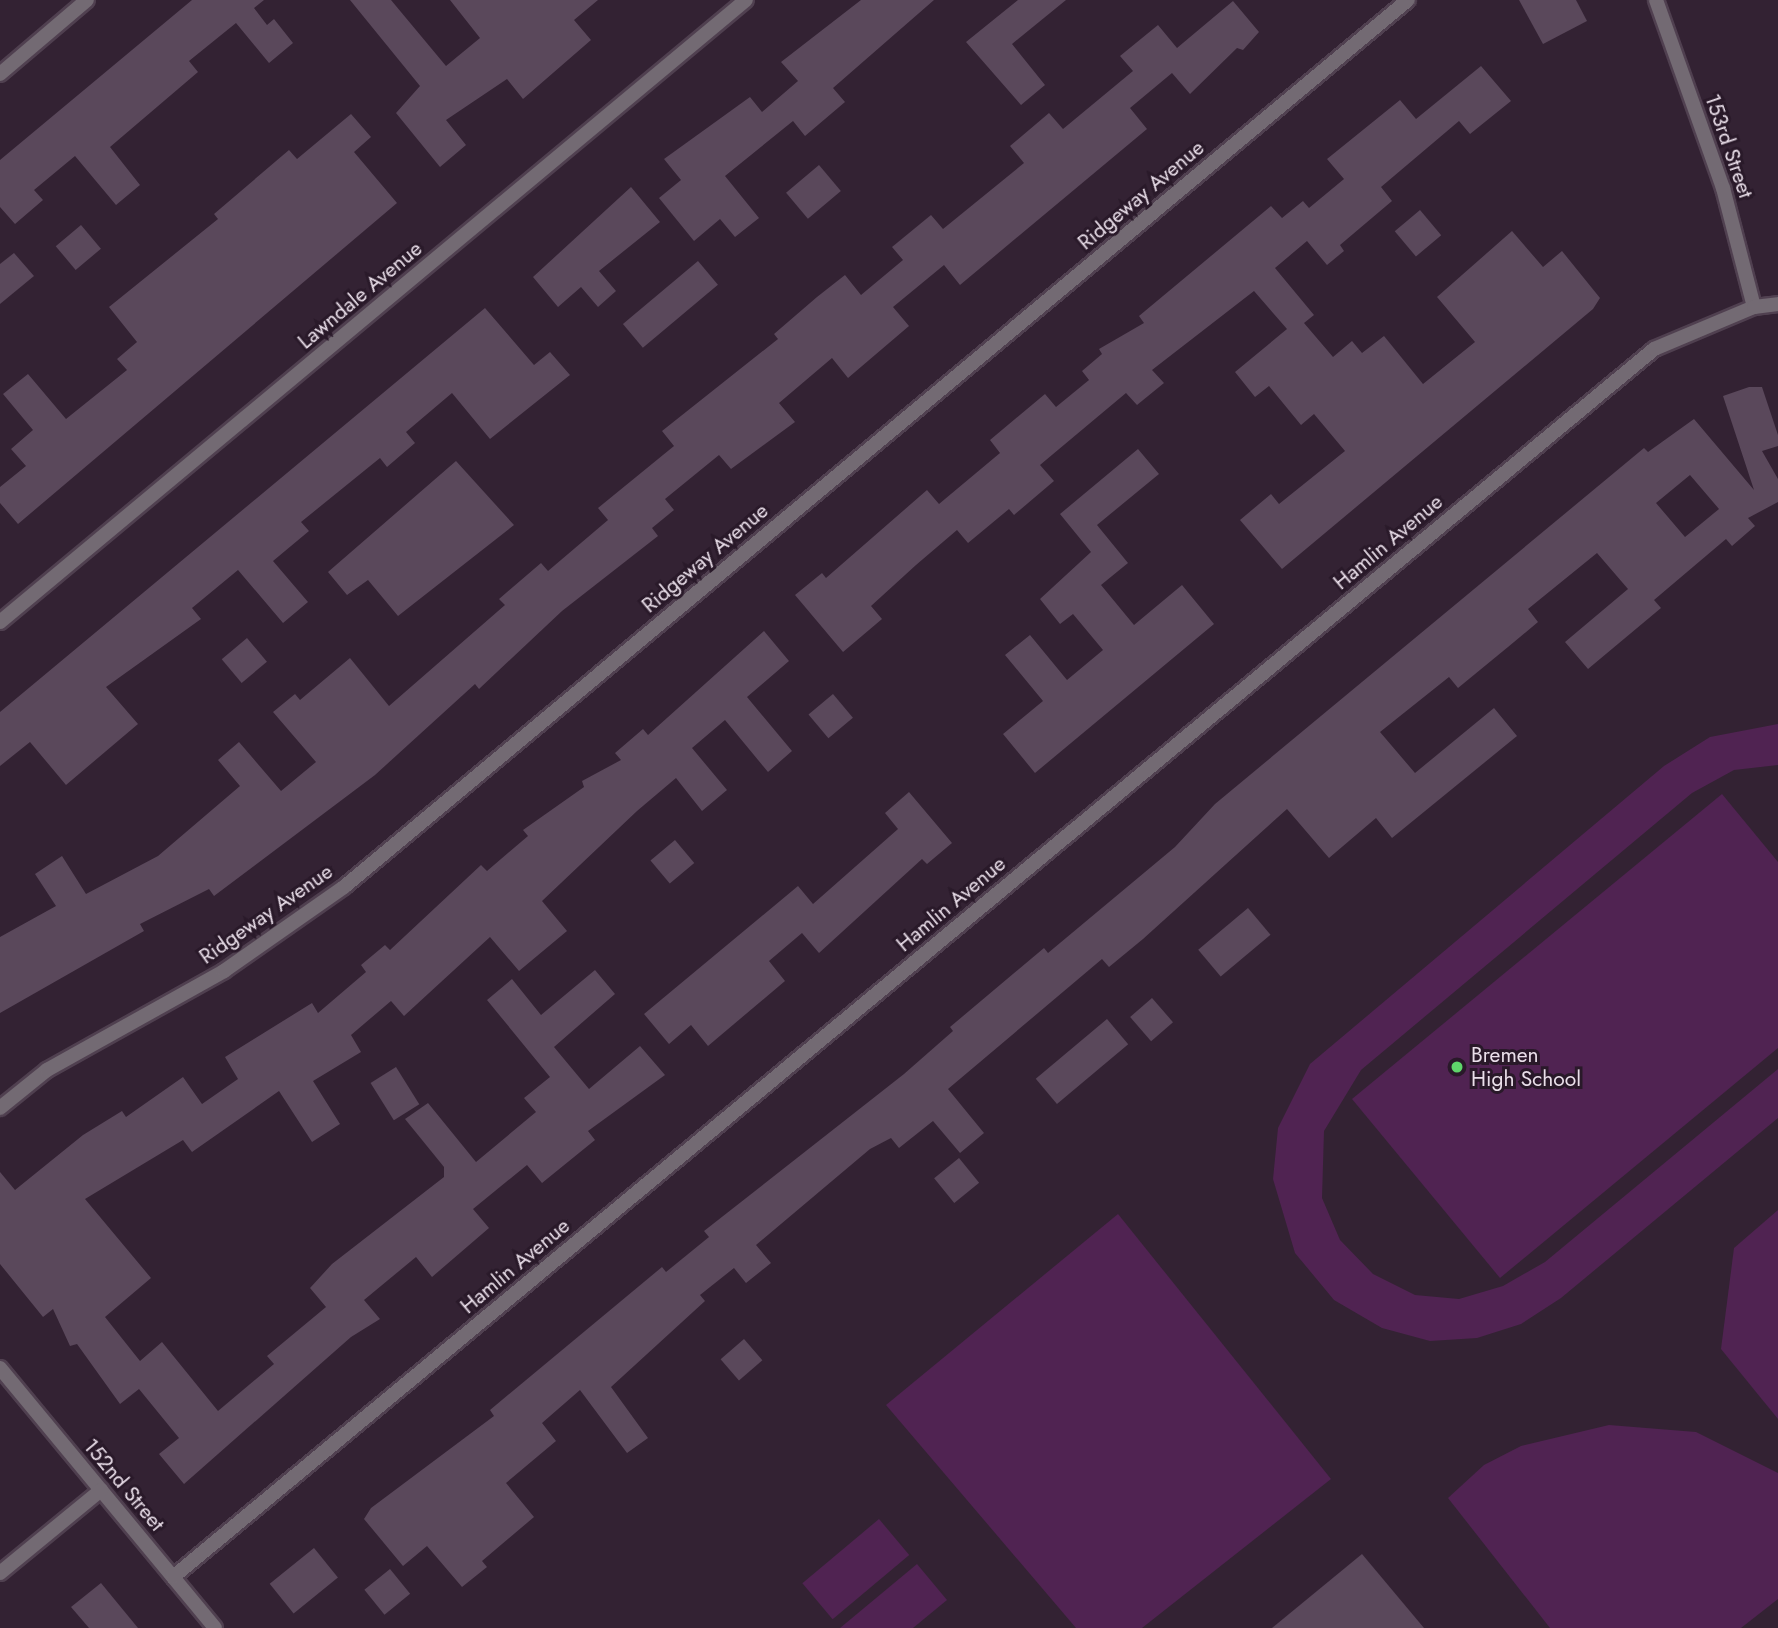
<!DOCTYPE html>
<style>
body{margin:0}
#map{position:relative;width:1778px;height:1628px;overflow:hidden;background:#323;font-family:Jost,sans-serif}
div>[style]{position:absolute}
.green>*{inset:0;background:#502352;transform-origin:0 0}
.building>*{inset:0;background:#5a485b;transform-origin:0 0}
.roads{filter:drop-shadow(2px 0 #504050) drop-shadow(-2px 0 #504050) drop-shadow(0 2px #504050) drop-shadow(0 -2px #504050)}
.minor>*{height:14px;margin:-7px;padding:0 7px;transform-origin:7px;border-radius:7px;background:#736a73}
.dots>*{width:19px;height:19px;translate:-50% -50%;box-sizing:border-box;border:4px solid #291929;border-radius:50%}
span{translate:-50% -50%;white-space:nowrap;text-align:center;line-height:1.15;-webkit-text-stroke:6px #291929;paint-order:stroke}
.street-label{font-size:21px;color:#eadfea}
.poi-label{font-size:21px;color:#eadfea}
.left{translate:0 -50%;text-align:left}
</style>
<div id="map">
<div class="green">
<div style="clip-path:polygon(1778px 724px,1778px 765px,1734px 770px,1692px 793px,1361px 1070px,1324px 1131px,1322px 1198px,1340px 1240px,1373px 1274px,1415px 1295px,1459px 1299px,1503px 1286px,1545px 1262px,1778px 1069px,1778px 1118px,1561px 1298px,1521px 1324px,1477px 1338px,1430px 1341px,1382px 1328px,1334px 1300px,1295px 1253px,1273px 1179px,1278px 1128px,1310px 1064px,1664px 766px,1710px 737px)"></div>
<div style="clip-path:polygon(1722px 794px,1778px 862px,1778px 1048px,1500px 1278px,1352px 1099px)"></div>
<div style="clip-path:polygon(1778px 1210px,1778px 1419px,1721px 1349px,1734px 1248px)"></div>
<div style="clip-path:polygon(1118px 1214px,1331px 1479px,1142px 1628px,1076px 1628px,886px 1405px)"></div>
<div style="clip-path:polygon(1609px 1425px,1696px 1432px,1778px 1473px,1778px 1599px,1741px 1628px,1550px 1628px,1448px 1498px,1484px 1465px,1521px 1446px)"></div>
<div style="left:879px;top:1519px;width:47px;height:100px;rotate:50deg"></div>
<div style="clip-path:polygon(917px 1564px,947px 1600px,913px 1628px,840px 1628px)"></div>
</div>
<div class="building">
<div style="clip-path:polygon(192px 0,264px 0,254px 8px,267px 25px,274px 19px,293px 43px,269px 63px,236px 23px,189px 61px,198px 72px,110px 147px,140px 185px,116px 205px,75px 156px,34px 190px,43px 200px,15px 224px,0 207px,0 160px)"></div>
<div style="clip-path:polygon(350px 0,391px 0,446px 66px,480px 38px,450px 0,598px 0,574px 20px,591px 40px,523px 99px,507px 79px,446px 120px,466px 145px,440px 167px,396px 113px,420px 86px)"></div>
<div style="clip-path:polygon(861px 0,934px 0,833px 88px,845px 102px,805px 136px,793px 121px,725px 176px,759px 218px,735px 237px,720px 219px,694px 241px,659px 198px,681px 180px,664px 159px,750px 97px,762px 112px,798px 81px,781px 62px)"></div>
<div style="clip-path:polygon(1018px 0,1066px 0,1012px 44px,1045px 85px,1021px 105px,966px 42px)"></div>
<div style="clip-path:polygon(1519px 0,1576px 0,1587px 21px,1543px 44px)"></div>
<div style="clip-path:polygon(1233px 1px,1259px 32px,1243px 50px,1237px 48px,1190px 94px,1172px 73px,1130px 108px,1147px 129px,960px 285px,944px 265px,893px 307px,909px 326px,848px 378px,832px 358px,779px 403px,795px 422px,731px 469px,719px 455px,665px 499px,674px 510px,652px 528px,658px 536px,562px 611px,479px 689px,475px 684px,375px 775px,214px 896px,209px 889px,140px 924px,144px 931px,0 1013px,0 937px,56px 906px,35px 874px,62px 856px,86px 894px,158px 856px,240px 786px,218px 760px,239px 742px,281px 791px,316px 762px,273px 712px,295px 694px,300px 700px,350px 658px,389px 706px,505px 605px,499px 599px,541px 563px,548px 571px,608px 520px,598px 508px,674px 446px,662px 431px,778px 339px,774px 334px,817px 297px,845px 275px,861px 295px,903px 260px,892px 247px,931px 215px,943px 229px,1024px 163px,1010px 146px,1049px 113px,1063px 129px,1133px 71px,1120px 56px,1158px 25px,1177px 48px)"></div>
<div style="clip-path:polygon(1481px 66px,1511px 101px,1470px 134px,1459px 121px,1381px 187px,1392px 201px,1340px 245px,1344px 251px,1327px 265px,1307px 241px,1275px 268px,1314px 315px,1304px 323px,1333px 357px,1352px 341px,1362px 353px,1384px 336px,1423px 384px,1475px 342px,1437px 297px,1512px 231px,1543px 267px,1562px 251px,1600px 298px,1593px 309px,1282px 569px,1240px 520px,1271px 494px,1279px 504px,1345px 451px,1314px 414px,1301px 425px,1269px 386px,1255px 397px,1235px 372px,1287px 329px,1254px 291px,1152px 370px,1164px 383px,1137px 405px,1126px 393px,1040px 465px,1054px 481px,1014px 515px,1009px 509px,968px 543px,957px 530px,916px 565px,871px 606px,882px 619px,843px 652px,795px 595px,822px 573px,826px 578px,927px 490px,939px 504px,1000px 453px,990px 440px,1045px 394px,1056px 407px,1089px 380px,1082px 371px,1102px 354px,1099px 349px,1144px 323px,1139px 316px,1271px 206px,1282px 218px,1303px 201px,1309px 208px,1344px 179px,1327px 159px,1400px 100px,1416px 119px)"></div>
<div style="clip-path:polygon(351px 114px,371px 137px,354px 152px,397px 203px,18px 524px,0 503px,0 487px,26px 466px,11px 449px,33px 430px,3px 394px,28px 374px,66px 419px,127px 370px,117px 359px,137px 342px,109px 307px,218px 219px,214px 214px,289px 150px,297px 159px)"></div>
<div style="left:819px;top:165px;width:34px;height:43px;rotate:50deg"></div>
<div style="clip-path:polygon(631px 187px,660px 222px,599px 271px,616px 291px,598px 307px,581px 287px,558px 307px,533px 277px)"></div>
<div style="left:1420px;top:210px;width:33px;height:33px;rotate:50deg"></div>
<div style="left:81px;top:225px;width:31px;height:33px;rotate:50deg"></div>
<div style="clip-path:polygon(14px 253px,34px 276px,0 304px,0 264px)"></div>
<div style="left:698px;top:261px;width:31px;height:98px;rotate:50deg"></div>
<div style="clip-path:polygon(485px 308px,534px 365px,550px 352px,570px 375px,490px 439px,452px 393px,406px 432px,415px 443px,387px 467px,380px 458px,301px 522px,309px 531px,273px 561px,308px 602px,283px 623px,238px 570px,192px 608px,201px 619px,106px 687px,138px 724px,66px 785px,30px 742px,0 766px,0 712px)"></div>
<div style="clip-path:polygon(evenodd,1749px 387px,1762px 387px,1778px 435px,1778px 446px,1762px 451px,1778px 479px,1778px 502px,1748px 518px,1755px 526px,1732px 546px,1726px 539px,1654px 600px,1661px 608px,1588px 669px,1565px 642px,1628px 589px,1597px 553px,1528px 609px,1538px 622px,1508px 647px,1458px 688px,1449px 677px,1380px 732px,1415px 773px,1494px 708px,1517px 736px,1392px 838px,1376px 818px,1329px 858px,1287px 809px,1143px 939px,1109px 967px,1102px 959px,948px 1089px,984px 1133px,960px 1153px,933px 1121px,899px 1148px,891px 1138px,870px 1149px,756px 1245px,771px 1263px,746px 1283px,734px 1268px,700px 1295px,705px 1301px,611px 1387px,648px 1438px,627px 1453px,580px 1390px,542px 1423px,556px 1441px,506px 1483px,534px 1517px,482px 1561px,487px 1567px,462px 1587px,427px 1546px,403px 1566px,364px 1519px,371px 1508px,494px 1416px,490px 1410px,662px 1267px,666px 1272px,709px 1237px,704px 1231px,904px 1074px,953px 1031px,950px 1027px,1044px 948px,1048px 953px,1175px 847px,1215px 804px,1644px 448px,1648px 452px,1694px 419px,1754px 490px,1723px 396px,1749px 387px,1690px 475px,1719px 509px,1685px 537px,1656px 503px,1690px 475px)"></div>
<div style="clip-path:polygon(1138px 449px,1159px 474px,1097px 525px,1128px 563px,1101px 585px,1134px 625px,1182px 585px,1214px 624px,1035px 773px,1003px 734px,1043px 701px,1005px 655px,1030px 635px,1067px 680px,1103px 650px,1073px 614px,1060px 624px,1040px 599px,1091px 552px,1060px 514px)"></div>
<div style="clip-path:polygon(456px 461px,514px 525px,398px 616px,368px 580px,347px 595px,328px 572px)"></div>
<div style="clip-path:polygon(764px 631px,789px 661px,747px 697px,792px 751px,768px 772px,725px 720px,692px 748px,727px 790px,702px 811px,676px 778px,637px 811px,542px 901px,567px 931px,519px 971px,490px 937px,404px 1016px,391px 1001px,351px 1035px,361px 1052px,313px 1081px,340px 1124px,312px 1142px,279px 1091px,192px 1152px,183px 1140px,85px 1199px,151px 1278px,105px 1317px,140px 1361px,162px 1342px,218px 1411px,274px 1364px,267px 1356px,326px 1307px,310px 1288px,332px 1264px,444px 1177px,444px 1167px,405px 1119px,428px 1103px,476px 1162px,536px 1112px,524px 1098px,550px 1077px,487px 1000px,512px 979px,541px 1015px,595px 970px,615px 994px,554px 1047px,589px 1089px,640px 1046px,665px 1075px,588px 1131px,595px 1140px,542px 1183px,527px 1165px,473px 1209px,489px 1228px,432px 1277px,416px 1257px,364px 1300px,380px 1319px,351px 1337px,184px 1484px,159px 1454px,179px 1438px,139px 1389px,120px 1404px,77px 1344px,70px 1346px,53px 1309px,43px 1317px,0 1264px,0 1172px,15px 1190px,83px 1135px,122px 1111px,126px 1117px,183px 1077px,202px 1104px,238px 1079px,225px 1057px,312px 1003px,318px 1013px,366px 972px,361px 965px,385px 945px,390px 950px,481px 865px,487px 871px,528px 836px,523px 830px,584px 787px,582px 781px,621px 760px,615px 753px,643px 729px,648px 735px)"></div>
<div style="left:247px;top:638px;width:31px;height:33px;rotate:50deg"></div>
<div style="left:833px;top:694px;width:31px;height:32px;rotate:50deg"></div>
<div style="clip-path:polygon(909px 792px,952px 843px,927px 864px,922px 859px,819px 953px,802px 933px,769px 961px,785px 981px,708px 1046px,691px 1025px,669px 1044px,644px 1014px,798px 886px,813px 904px,898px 829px,885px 813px)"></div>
<div style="left:675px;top:840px;width:30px;height:32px;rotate:50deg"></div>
<div style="left:1248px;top:908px;width:35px;height:65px;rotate:50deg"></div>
<div style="left:1152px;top:998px;width:32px;height:29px;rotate:49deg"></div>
<div style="left:1107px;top:1019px;width:33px;height:93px;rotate:50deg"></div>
<div style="left:396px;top:1067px;width:44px;height:30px;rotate:58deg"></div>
<div style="left:959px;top:1158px;width:32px;height:32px;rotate:51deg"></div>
<div style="left:744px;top:1339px;width:28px;height:31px;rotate:49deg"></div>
<div style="left:314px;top:1548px;width:38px;height:57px;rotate:51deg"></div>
<div style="clip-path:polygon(1362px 1554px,1424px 1628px,1272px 1628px)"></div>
<div style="left:390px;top:1569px;width:32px;height:33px;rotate:51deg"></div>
<div style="clip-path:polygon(101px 1583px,138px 1628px,89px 1628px,71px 1607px)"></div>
</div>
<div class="roads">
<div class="minor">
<div style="left:1656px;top:0;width:200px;rotate:70.4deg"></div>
<div style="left:1723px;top:188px;width:123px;rotate:75.4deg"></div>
<div style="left:0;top:74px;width:114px;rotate:-40.4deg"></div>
<div style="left:0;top:622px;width:971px;rotate:-39.82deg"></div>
<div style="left:0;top:1108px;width:60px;rotate:-39deg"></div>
<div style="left:47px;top:1070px;width:203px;rotate:-29.2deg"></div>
<div style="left:224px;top:971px;width:146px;rotate:-35deg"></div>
<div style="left:344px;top:887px;width:1385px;rotate:-39.82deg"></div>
<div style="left:0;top:1368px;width:337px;rotate:50.4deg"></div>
<div style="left:0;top:1573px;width:131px;rotate:-39.4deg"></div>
<div style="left:173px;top:1577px;width:1924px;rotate:-39.66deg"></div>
<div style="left:1654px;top:349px;width:108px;rotate:-22.8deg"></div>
<div style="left:1754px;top:307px;width:24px;rotate:-7deg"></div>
</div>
</div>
<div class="dots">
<div style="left:1457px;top:1067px;background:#5fd56b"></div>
</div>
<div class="street-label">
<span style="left:1729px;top:146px;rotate:71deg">153rd Street</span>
<span style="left:1141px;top:195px;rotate:-40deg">Ridgeway Avenue</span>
<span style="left:360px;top:295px;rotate:-40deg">Lawndale Avenue</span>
<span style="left:1388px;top:542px;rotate:-40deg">Hamlin Avenue</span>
<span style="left:705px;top:558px;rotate:-40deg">Ridgeway Avenue</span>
<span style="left:951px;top:904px;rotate:-40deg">Hamlin Avenue</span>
<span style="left:266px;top:914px;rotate:-35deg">Ridgeway Avenue</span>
<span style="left:515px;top:1266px;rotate:-40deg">Hamlin Avenue</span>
<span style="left:124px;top:1485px;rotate:50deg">152nd Street</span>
</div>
<div class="poi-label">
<span class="left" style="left:1471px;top:1067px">Bremen<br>High School</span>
</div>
</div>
